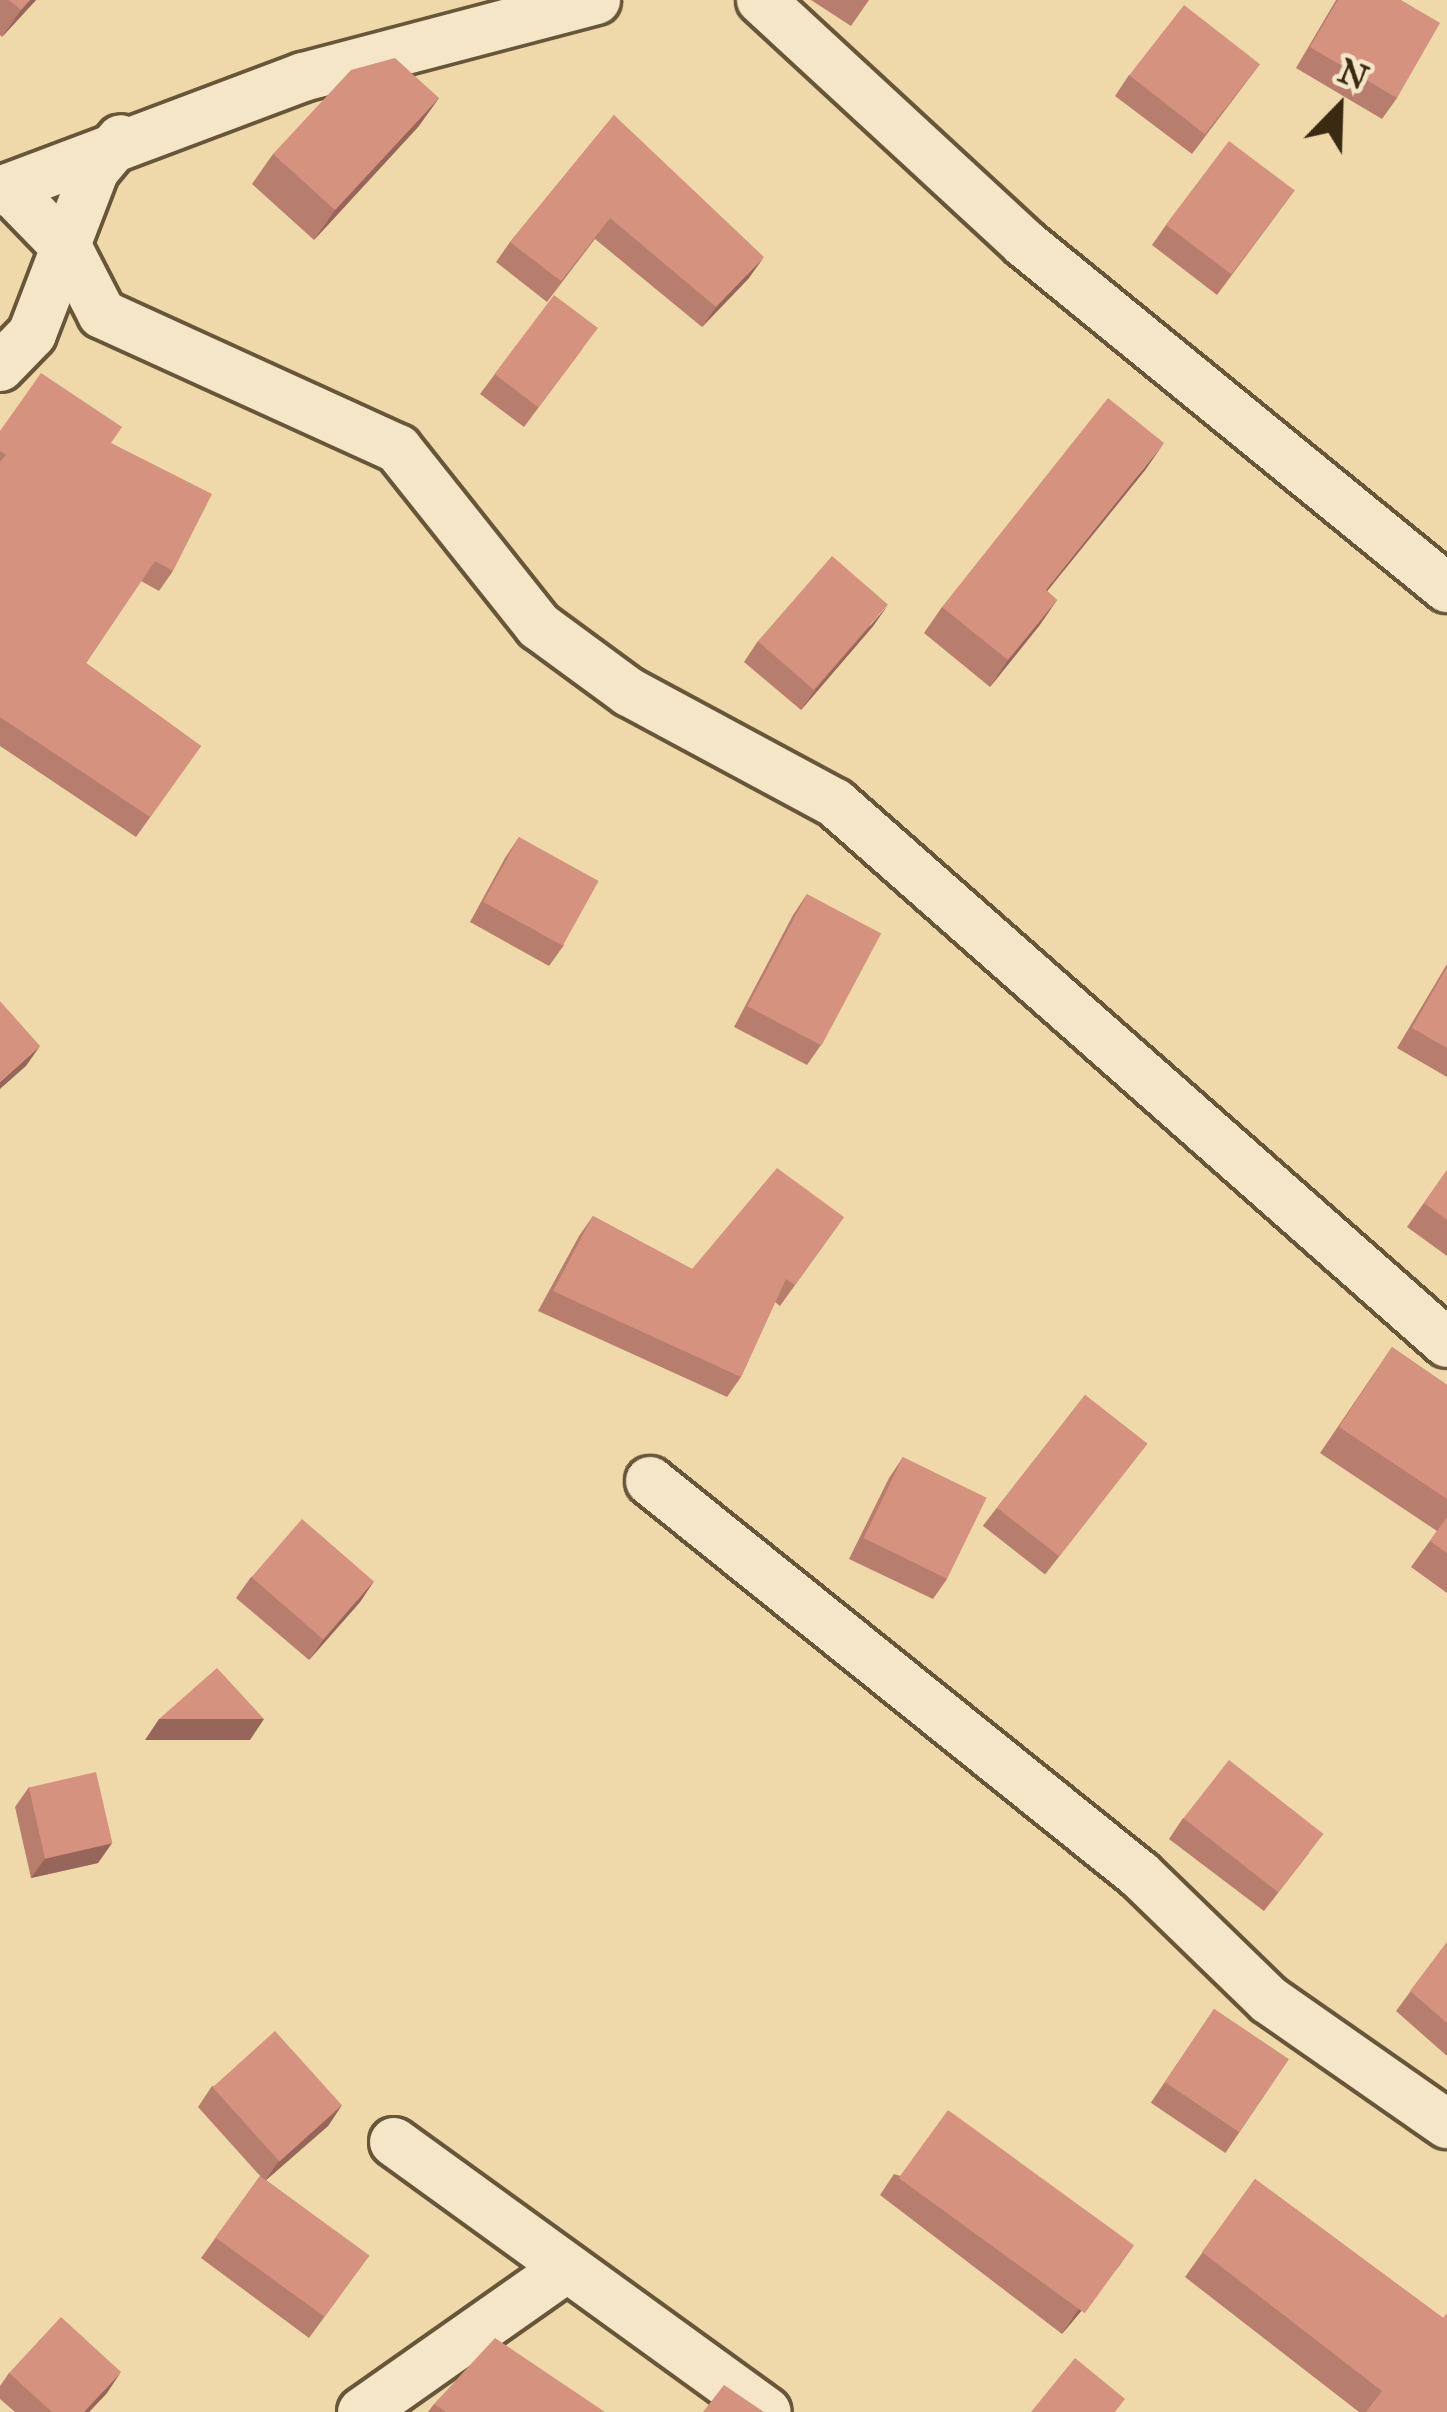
<!DOCTYPE html>
<style>
body{margin:0}
#map{position:relative;width:1447px;height:2412px;overflow:hidden;background:#efd9aa;font-family:"IM FELL Great Primer",serif}
div>[style]{position:absolute}
.roads{filter:drop-shadow(3px 0 #685638) drop-shadow(-3px 0 #685638) drop-shadow(0 3px #685638) drop-shadow(0 -3px #685638)}
.minor>*{height:48px;margin:-24px;padding:0 24px;transform-origin:24px;border-radius:24px;background:#f5e6c8}
.wall>*{inset:0;background:#b77e6d;transform-origin:0 0}
.shaded-wall>*{inset:0;background:#956659}
.building>*{inset:0;background:#d5927f;transform-origin:0 0}
span{translate:-50% -50%;white-space:nowrap;text-align:center;line-height:1.15;-webkit-text-stroke:10px #f5e6c8;paint-order:stroke}
.north{position:absolute;left:1279px;top:48px;width:120px;height:120px;-webkit-text-stroke:9px #f5e6c8;paint-order:stroke;rotate:23deg;font-size:33px;font-weight:700;line-height:48px;text-align:center;color:#3b2a12}
.north::after{content:'';display:block;margin:auto;width:42px;height:54px;background:#3b2a12;clip-path:polygon(50% 0,100% 100%,50% 72%,0 100%)}
</style>
<div id="map">
<div class="roads">
<div class="minor">
<div style="left:761px;top:0;width:358px;rotate:42.7deg"></div>
<div style="left:1024px;top:243px;width:546px;rotate:39.2deg"></div>
<div style="left:8px;top:188px;width:89px;rotate:45.9deg"></div>
<div style="left:70px;top:252px;width:70px;rotate:62.7deg"></div>
<div style="left:102px;top:314px;width:325px;rotate:24.5deg"></div>
<div style="left:398px;top:449px;width:226px;rotate:51.5deg"></div>
<div style="left:539px;top:626px;width:112px;rotate:36.3deg"></div>
<div style="left:629px;top:692px;width:234px;rotate:28.3deg"></div>
<div style="left:835px;top:803px;width:816px;rotate:41.42deg"></div>
<div style="left:0;top:191px;width:324px;rotate:-20.6deg"></div>
<div style="left:303px;top:77px;width:303px;rotate:-14.7deg"></div>
<div style="left:0;top:367px;width:46px;rotate:-45.9deg"></div>
<div style="left:32px;top:334px;width:176px;rotate:-69deg"></div>
<div style="left:95px;top:170px;width:40px;rotate:-50deg"></div>
<div style="left:650px;top:1481px;width:629px;rotate:38.8deg"></div>
<div style="left:1140px;top:1875px;width:180px;rotate:44.1deg"></div>
<div style="left:1269px;top:2000px;width:217px;rotate:34.9deg"></div>
<div style="left:394px;top:2142px;width:460px;rotate:35.9deg"></div>
<div style="left:362px;top:2412px;width:251px;rotate:-35.1deg"></div>
</div>
</div>
<div class="wall">
<div style="clip-path:polygon(0 0,36px 0,2px 37px,0 35px)"></div>
<div style="clip-path:polygon(811px 0,869px 0,851px 26px)"></div>
<div style="clip-path:polygon(1336px 0,1401px 0,1397px 98px,1382px 119px,1296px 68px)"></div>
<div style="clip-path:polygon(1260px 64px,1192px 154px,1115px 96px,1129px 75px)"></div>
<div style="clip-path:polygon(439px 98px,418px 127px,314px 240px,252px 184px,273px 154px)"></div>
<div style="clip-path:polygon(614px 115px,749px 278px,702px 327px,595px 239px,547px 302px,496px 262px,510px 242px)"></div>
<div style="clip-path:polygon(1295px 190px,1217px 295px,1152px 245px,1166px 225px)"></div>
<div style="clip-path:polygon(583px 348px,524px 427px,480px 394px,495px 374px)"></div>
<div style="clip-path:polygon(0 431px,111px 443px,173px 571px,159px 591px,141px 581px,86px 663px,201px 746px,136px 837px,0 746px)"></div>
<div style="clip-path:polygon(1146px 469px,1047px 591px,1057px 600px,1039px 626px,990px 687px,924px 633px,942px 607px)"></div>
<div style="clip-path:polygon(874px 625px,801px 710px,744px 662px,758px 641px)"></div>
<div style="clip-path:polygon(519px 837px,564px 945px,549px 966px,470px 922px,505px 858px)"></div>
<div style="clip-path:polygon(807px 894px,821px 1045px,807px 1065px,734px 1027px,793px 915px)"></div>
<div style="clip-path:polygon(1447px 964px,1447px 1077px,1397px 1048px)"></div>
<div style="clip-path:polygon(1447px 1170px,1447px 1256px,1407px 1227px)"></div>
<div style="clip-path:polygon(593px 1216px,692px 1269px,844px 1217px,780px 1306px,775px 1302px,741px 1377px,727px 1397px,538px 1311px,579px 1236px)"></div>
<div style="clip-path:polygon(1392px 1347px,1447px 1385px,1447px 1593px,1411px 1567px,1437px 1531px,1320px 1453px)"></div>
<div style="left:1085px;top:1395px;width:79px;height:166px;rotate:38deg"></div>
<div style="clip-path:polygon(903px 1457px,947px 1579px,933px 1599px,849px 1559px,889px 1478px)"></div>
<div style="clip-path:polygon(251px 1577px,374px 1581px,360px 1602px,309px 1660px,236px 1598px)"></div>
<div style="clip-path:polygon(29px 1787px,112px 1843px,98px 1863px,31px 1878px,15px 1807px)"></div>
<div style="clip-path:polygon(1183px 1818px,1309px 1853px,1264px 1911px,1169px 1839px)"></div>
<div style="clip-path:polygon(1447px 1942px,1447px 2056px,1396px 2011px)"></div>
<div style="left:1214px;top:2009px;width:90px;height:113px;rotate:34deg"></div>
<div style="clip-path:polygon(212px 2086px,342px 2105px,328px 2126px,266px 2180px,369px 2256px,309px 2338px,201px 2258px,260px 2176px,261px 2177px,198px 2107px)"></div>
<div style="clip-path:polygon(894px 2174px,1133px 2246px,1119px 2266px,1062px 2334px,880px 2195px)"></div>
<div style="clip-path:polygon(1255px 2179px,1443px 2318px,1447px 2412px,1359px 2412px,1185px 2277px)"></div>
<div style="clip-path:polygon(9px 2373px,107px 2393px,89px 2412px,15px 2412px,0 2399px,0 2386px)"></div>
<div style="clip-path:polygon(434px 2404px,605px 2412px,428px 2412px)"></div>
</div>
<div class="shaded-wall">
<div style="clip-path:polygon(30px 0,36px 0,2px 37px,21px 10px)"></div>
<div style="clip-path:polygon(439px 98px,418px 127px,314px 240px,335px 210px)"></div>
<div style="clip-path:polygon(764px 257px,749px 278px,702px 327px,716px 307px)"></div>
<div style="clip-path:polygon(1164px 443px,1146px 469px,1027px 616px,1046px 590px)"></div>
<div style="clip-path:polygon(1057px 600px,1039px 626px,990px 687px,1008px 660px)"></div>
<div style="clip-path:polygon(888px 605px,874px 625px,801px 710px,815px 690px)"></div>
<div style="clip-path:polygon(40px 1046px,26px 1066px,0 1089px,0 1082px)"></div>
<div style="clip-path:polygon(374px 1581px,360px 1602px,309px 1660px,323px 1640px)"></div>
<div style="clip-path:polygon(159px 1719px,264px 1719px,250px 1740px,145px 1740px)"></div>
<div style="clip-path:polygon(112px 1843px,98px 1863px,31px 1878px,46px 1857px)"></div>
<div style="clip-path:polygon(342px 2105px,328px 2126px,265px 2181px,279px 2161px)"></div>
<div style="clip-path:polygon(1133px 2246px,1119px 2266px,1062px 2334px,1076px 2313px)"></div>
<div style="clip-path:polygon(121px 2372px,107px 2393px,89px 2412px,84px 2412px)"></div>
</div>
<div class="building">
<div style="clip-path:polygon(9px 0,30px 0,21px 10px)"></div>
<div style="clip-path:polygon(1338px 0,1401px 0,1440px 23px,1397px 98px,1310px 47px)"></div>
<div style="left:1184px;top:5px;width:96px;height:89px;rotate:38deg"></div>
<div style="clip-path:polygon(395px 58px,439px 98px,335px 210px,273px 154px,351px 70px)"></div>
<div style="clip-path:polygon(614px 115px,764px 257px,716px 307px,610px 218px,561px 281px,510px 242px)"></div>
<div style="left:1229px;top:141px;width:82px;height:105px;rotate:37deg"></div>
<div style="left:554px;top:295px;width:55px;height:99px;rotate:37deg"></div>
<div style="clip-path:polygon(41px 373px,122px 427px,111px 443px,212px 494px,173px 571px,155px 561px,86px 663px,201px 746px,150px 817px,0 717px,0 462px,6px 455px,0 451px,0 431px)"></div>
<div style="clip-path:polygon(1108px 398px,1164px 443px,1046px 590px,1057px 600px,1008px 660px,942px 607px)"></div>
<div style="left:832px;top:556px;width:74px;height:113px;rotate:41deg"></div>
<div style="left:519px;top:837px;width:91px;height:74px;rotate:29deg"></div>
<div style="left:807px;top:894px;width:84px;height:127px;rotate:28deg"></div>
<div style="clip-path:polygon(1447px 967px,1447px 1048px,1412px 1028px)"></div>
<div style="clip-path:polygon(0 1001px,40px 1046px,0 1082px)"></div>
<div style="clip-path:polygon(777px 1168px,844px 1217px,795px 1285px,786px 1279px,741px 1377px,553px 1291px,593px 1216px,692px 1269px)"></div>
<div style="clip-path:polygon(1447px 1170px,1447px 1220px,1424px 1203px)"></div>
<div style="clip-path:polygon(1392px 1347px,1447px 1385px,1447px 1499px,1339px 1427px)"></div>
<div style="left:1085px;top:1395px;width:79px;height:143px;rotate:38deg"></div>
<div style="left:903px;top:1457px;width:93px;height:90px;rotate:26deg"></div>
<div style="clip-path:polygon(1447px 1517px,1447px 1553px,1430px 1541px)"></div>
<div style="left:302px;top:1519px;width:95px;height:77px;rotate:41deg"></div>
<div style="clip-path:polygon(217px 1668px,264px 1719px,159px 1719px)"></div>
<div style="left:1229px;top:1760px;width:120px;height:74px;rotate:38deg"></div>
<div style="left:96px;top:1772px;width:73px;height:69px;rotate:77deg"></div>
<div style="clip-path:polygon(1447px 1942px,1447px 2023px,1410px 1991px)"></div>
<div style="left:1214px;top:2009px;width:90px;height:88px;rotate:34deg"></div>
<div style="left:275px;top:2031px;width:100px;height:84px;rotate:48deg"></div>
<div style="left:948px;top:2110px;width:230px;height:84px;rotate:36deg"></div>
<div style="left:260px;top:2176px;width:135px;height:76px;rotate:36deg"></div>
<div style="clip-path:polygon(1255px 2179px,1443px 2318px,1447px 2313px,1447px 2412px,1366px 2412px,1382px 2391px,1202px 2252px)"></div>
<div style="clip-path:polygon(61px 2317px,121px 2372px,84px 2412px,52px 2412px,9px 2373px)"></div>
<div style="clip-path:polygon(495px 2338px,605px 2412px,446px 2412px,434px 2404px)"></div>
<div style="clip-path:polygon(1075px 2358px,1125px 2399px,1115px 2412px,1031px 2412px)"></div>
<div style="clip-path:polygon(724px 2385px,764px 2412px,703px 2412px)"></div>
</div>
<div class="north">N</div>
</div>
